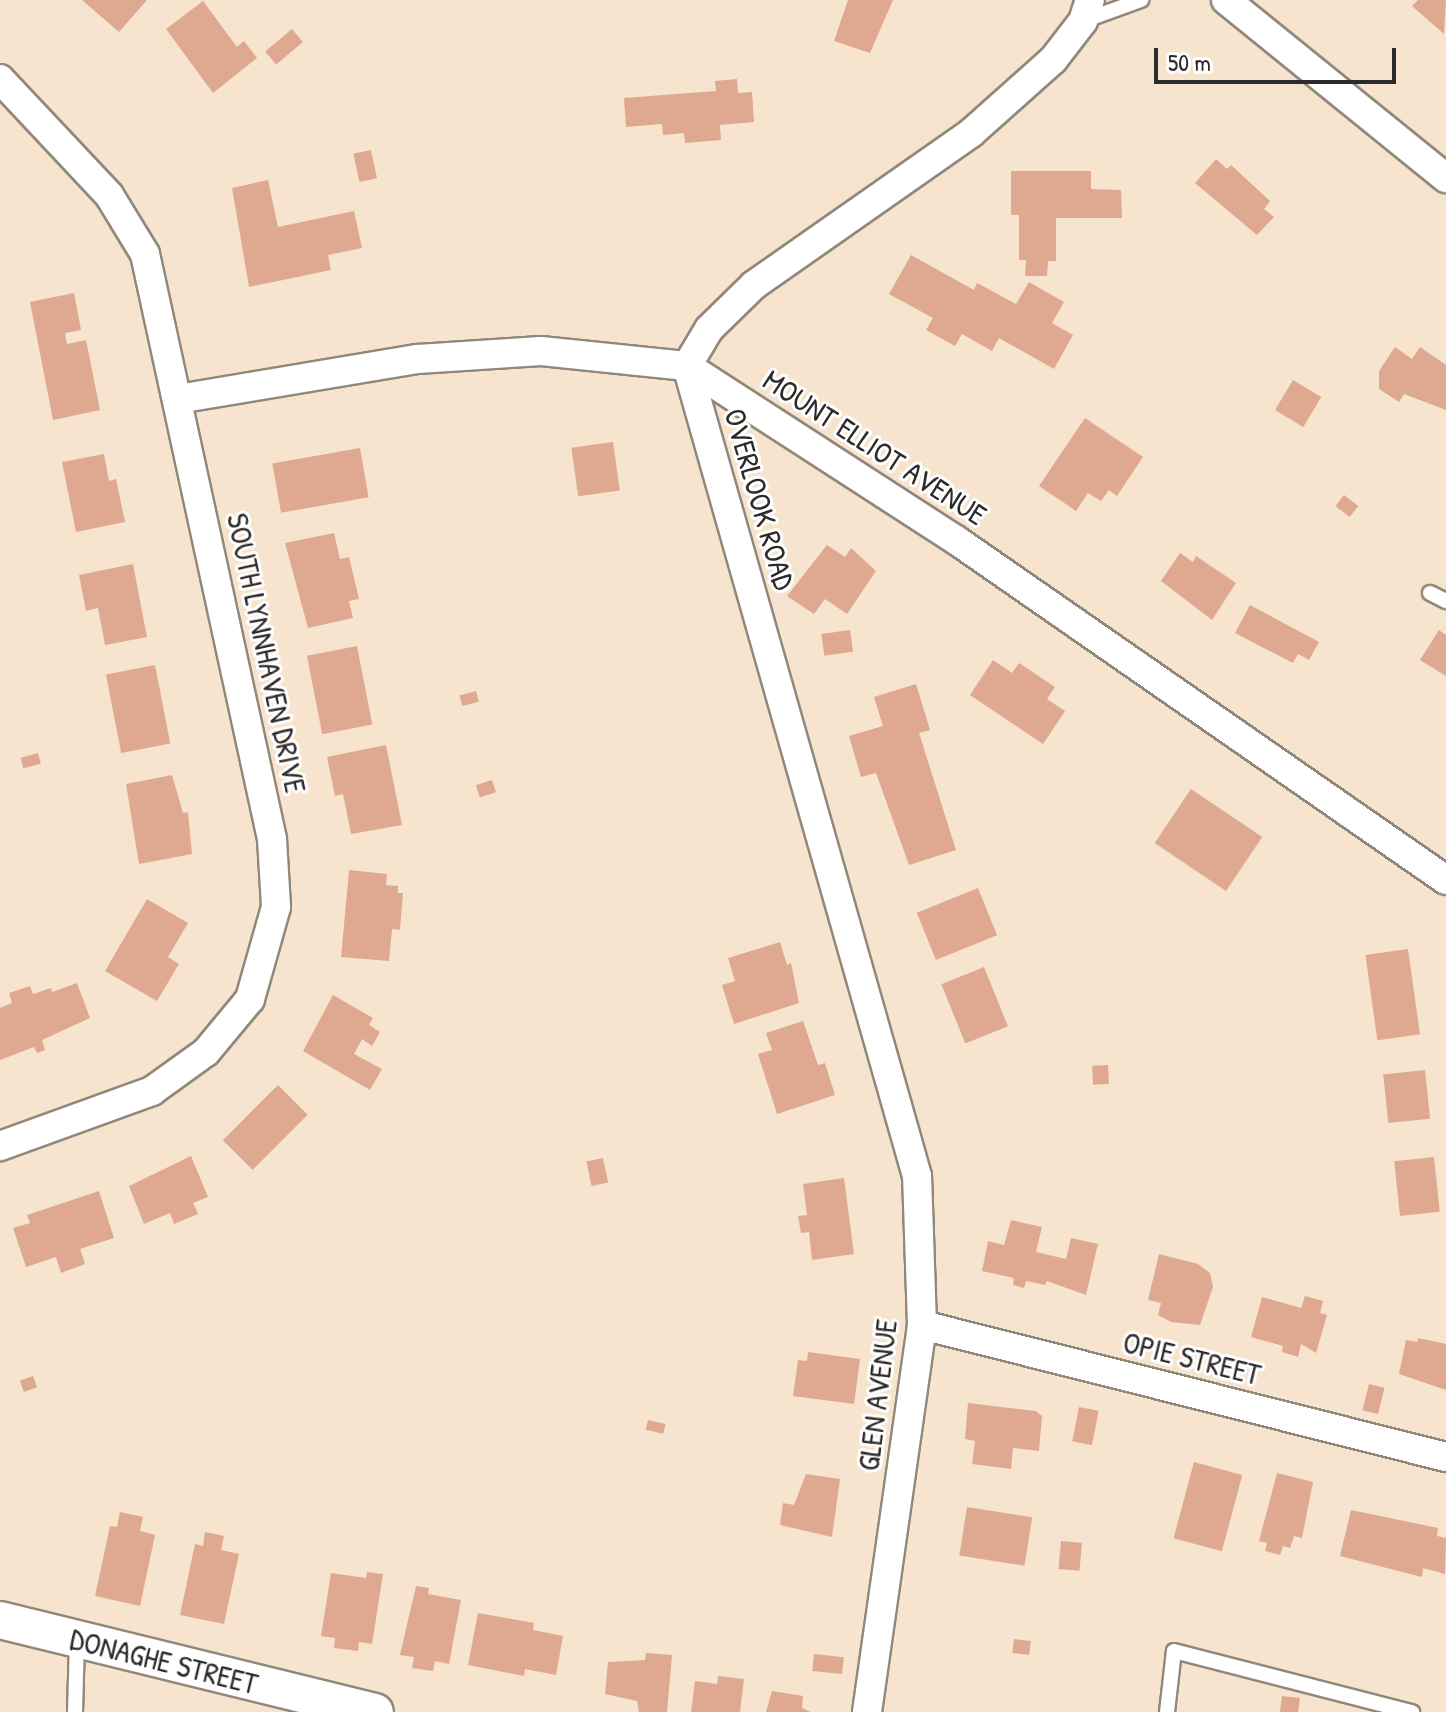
<!DOCTYPE html>
<style>
body{margin:0}
#map{position:relative;width:1446px;height:1712px;overflow:hidden;background:#f7e4ce;font-family:"Patrick Hand",sans-serif}
div>[style]{position:absolute}
.building>*{inset:0;background:#dea990;transform-origin:0 0}
.roads{filter:drop-shadow(2px 0 #91887c) drop-shadow(-2px 0 #91887c) drop-shadow(0 2px #91887c) drop-shadow(0 -2px #91887c)}
.service>*{height:14px;margin:-7px;padding:0 7px;transform-origin:7px;border-radius:7px;background:#fff}
.minor>*{height:28px;margin:-14px;padding:0 14px;transform-origin:14px;border-radius:14px;background:#fff}
.tertiary>*{height:36px;margin:-18px;padding:0 18px;transform-origin:18px;border-radius:18px;background:#fff}
span{translate:-50% -50%;white-space:nowrap;text-align:center;line-height:1.15;-webkit-text-stroke:6px #fff;paint-order:stroke}
.street-label{font-size:30px;color:#2b2b2b}
.scale{position:absolute;left:1154px;top:48px;width:242px;height:36px;box-sizing:border-box;border:4px solid #2b2b2b;border-top:0;padding-left:10px;font-size:24px;line-height:28px;white-space:nowrap;color:#2b2b2b;-webkit-text-stroke:6px #fff;paint-order:stroke}
</style>
<div id="map">
<div class="building">
<div style="clip-path:polygon(82px 0,147px 0,119px 32px)"></div>
<div style="clip-path:polygon(848px 0,893px 0,870px 53px,834px 41px)"></div>
<div style="clip-path:polygon(1418px 0,1446px 0,1444px 34px,1412px 6px)"></div>
<div style="clip-path:polygon(203px 1px,237px 47px,244px 41px,257px 58px,213px 93px,166px 29px)"></div>
<div style="left:292px;top:29px;width:17px;height:35px;rotate:50deg"></div>
<div style="clip-path:polygon(737px 79px,738px 93px,752px 92px,754px 122px,720px 125px,721px 140px,685px 143px,684px 133px,663px 135px,662px 124px,626px 127px,624px 98px,716px 91px,715px 81px)"></div>
<div style="left:371px;top:150px;width:29px;height:18px;rotate:78deg"></div>
<div style="clip-path:polygon(1216px 159px,1227px 169px,1231px 165px,1270px 201px,1264px 209px,1274px 217px,1257px 235px,1195px 183px)"></div>
<div style="clip-path:polygon(1011px 171px,1091px 171px,1091px 189px,1121px 190px,1122px 218px,1056px 218px,1056px 261px,1048px 261px,1047px 276px,1025px 276px,1026px 260px,1019px 260px,1019px 215px,1011px 215px)"></div>
<div style="clip-path:polygon(268px 180px,278px 227px,354px 211px,362px 248px,328px 255px,331px 270px,249px 287px,232px 188px)"></div>
<div style="clip-path:polygon(911px 255px,974px 290px,977px 283px,1016px 304px,1029px 282px,1064px 302px,1052px 323px,1073px 335px,1054px 369px,999px 338px,992px 351px,962px 334px,955px 346px,926px 330px,933px 318px,889px 294px)"></div>
<div style="clip-path:polygon(74px 293px,81px 330px,65px 333px,67px 344px,86px 340px,100px 410px,53px 420px,30px 302px)"></div>
<div style="clip-path:polygon(1395px 347px,1412px 359px,1420px 347px,1446px 365px,1446px 410px,1404px 394px,1399px 402px,1379px 389px,1379px 371px)"></div>
<div style="left:1293px;top:380px;width:33px;height:35px;rotate:31deg"></div>
<div style="clip-path:polygon(1085px 418px,1143px 457px,1117px 496px,1109px 490px,1101px 501px,1088px 493px,1076px 511px,1039px 486px)"></div>
<div style="left:613px;top:442px;width:49px;height:42px;rotate:82deg"></div>
<div style="left:360px;top:448px;width:50px;height:89px;rotate:80deg"></div>
<div style="clip-path:polygon(104px 454px,109px 481px,116px 479px,125px 522px,76px 532px,62px 462px)"></div>
<div style="left:1344px;top:495px;width:18px;height:14px;rotate:38deg"></div>
<div style="clip-path:polygon(334px 533px,340px 559px,349px 557px,359px 599px,349px 601px,353px 618px,308px 628px,285px 543px)"></div>
<div style="clip-path:polygon(827px 545px,845px 557px,851px 548px,876px 571px,847px 614px,825px 599px,814px 614px,787px 596px)"></div>
<div style="clip-path:polygon(1180px 553px,1193px 562px,1196px 556px,1236px 583px,1212px 620px,1161px 581px)"></div>
<div style="clip-path:polygon(133px 564px,147px 637px,105px 645px,98px 608px,86px 611px,79px 575px)"></div>
<div style="clip-path:polygon(1250px 605px,1319px 642px,1309px 660px,1298px 654px,1293px 663px,1235px 633px)"></div>
<div style="left:850px;top:630px;width:22px;height:29px;rotate:82deg"></div>
<div style="clip-path:polygon(1439px 630px,1446px 635px,1446px 676px,1420px 660px)"></div>
<div style="left:357px;top:646px;width:80px;height:51px;rotate:79deg"></div>
<div style="clip-path:polygon(993px 660px,1012px 673px,1019px 663px,1055px 687px,1047px 699px,1065px 711px,1043px 744px,970px 695px)"></div>
<div style="left:155px;top:665px;width:80px;height:50px;rotate:79deg"></div>
<div style="clip-path:polygon(916px 684px,930px 730px,919px 733px,956px 850px,909px 865px,876px 773px,861px 777px,849px 736px,883px 726px,874px 697px)"></div>
<div style="left:476px;top:691px;width:11px;height:17px;rotate:75deg"></div>
<div style="clip-path:polygon(386px 745px,402px 825px,351px 834px,343px 794px,335px 796px,327px 757px)"></div>
<div style="left:38px;top:753px;width:11px;height:18px;rotate:75deg"></div>
<div style="clip-path:polygon(172px 775px,183px 813px,188px 812px,192px 854px,139px 864px,126px 784px)"></div>
<div style="left:492px;top:780px;width:13px;height:17px;rotate:72deg"></div>
<div style="left:1191px;top:789px;width:86px;height:65px;rotate:34deg"></div>
<div style="clip-path:polygon(349px 870px,387px 874px,386px 885px,398px 886px,398px 893px,403px 893px,400px 930px,392px 929px,389px 961px,341px 957px)"></div>
<div style="left:978px;top:888px;width:51px;height:66px;rotate:68deg"></div>
<div style="clip-path:polygon(147px 899px,188px 923px,168px 957px,179px 964px,157px 1001px,105px 971px)"></div>
<div style="clip-path:polygon(780px 942px,787px 965px,791px 963px,799px 1003px,734px 1024px,722px 985px,735px 981px,728px 958px)"></div>
<div style="left:1408px;top:949px;width:86px;height:43px;rotate:82deg"></div>
<div style="left:984px;top:967px;width:64px;height:46px;rotate:68deg"></div>
<div style="clip-path:polygon(77px 983px,90px 1018px,42px 1040px,45px 1050px,37px 1053px,34px 1047px,0 1060px,0 1008px,12px 1003px,9px 993px,30px 986px,33px 994px,51px 988px,52px 992px)"></div>
<div style="clip-path:polygon(333px 995px,373px 1018px,369px 1025px,380px 1032px,372px 1046px,362px 1039px,354px 1054px,382px 1069px,370px 1090px,303px 1051px)"></div>
<div style="clip-path:polygon(803px 1021px,818px 1065px,825px 1063px,835px 1095px,777px 1114px,758px 1054px,772px 1050px,766px 1033px)"></div>
<div style="left:1108px;top:1065px;width:19px;height:16px;rotate:87deg"></div>
<div style="left:1425px;top:1070px;width:49px;height:42px;rotate:84deg"></div>
<div style="left:278px;top:1085px;width:42px;height:78px;rotate:45deg"></div>
<div style="clip-path:polygon(191px 1156px,208px 1197px,193px 1203px,198px 1214px,174px 1224px,170px 1213px,144px 1224px,129px 1186px)"></div>
<div style="left:1434px;top:1157px;width:55px;height:40px;rotate:84deg"></div>
<div style="left:603px;top:1158px;width:25px;height:17px;rotate:78deg"></div>
<div style="clip-path:polygon(844px 1178px,854px 1254px,812px 1260px,809px 1232px,801px 1233px,798px 1216px,807px 1215px,803px 1184px)"></div>
<div style="clip-path:polygon(99px 1191px,114px 1238px,80px 1249px,85px 1264px,61px 1273px,56px 1257px,26px 1267px,13px 1228px,30px 1223px,27px 1215px)"></div>
<div style="clip-path:polygon(1011px 1220px,1042px 1227px,1036px 1252px,1066px 1259px,1071px 1238px,1098px 1244px,1086px 1295px,1047px 1281px,1045px 1285px,1026px 1281px,1024px 1288px,1013px 1285px,1014px 1278px,982px 1271px,988px 1241px,1004px 1245px)"></div>
<div style="clip-path:polygon(1159px 1254px,1198px 1264px,1210px 1273px,1213px 1287px,1200px 1325px,1171px 1322px,1158px 1315px,1161px 1303px,1148px 1300px)"></div>
<div style="clip-path:polygon(1305px 1296px,1323px 1301px,1320px 1313px,1327px 1315px,1316px 1353px,1301px 1344px,1298px 1357px,1282px 1352px,1283px 1346px,1251px 1337px,1262px 1297px,1301px 1308px)"></div>
<div style="clip-path:polygon(1418px 1338px,1446px 1344px,1446px 1390px,1399px 1374px,1406px 1340px,1417px 1342px)"></div>
<div style="clip-path:polygon(808px 1352px,860px 1359px,854px 1404px,793px 1396px,798px 1360px,807px 1361px)"></div>
<div style="left:33px;top:1376px;width:12px;height:14px;rotate:70deg"></div>
<div style="left:1369px;top:1384px;width:16px;height:27px;rotate:14deg"></div>
<div style="clip-path:polygon(968px 1403px,1036px 1411px,1042px 1416px,1039px 1451px,1013px 1448px,1011px 1469px,972px 1464px,975px 1441px,965px 1439px)"></div>
<div style="left:1079px;top:1407px;width:20px;height:35px;rotate:11deg"></div>
<div style="left:648px;top:1420px;width:18px;height:10px;rotate:13deg"></div>
<div style="left:1194px;top:1462px;width:50px;height:79px;rotate:15deg"></div>
<div style="clip-path:polygon(1277px 1473px,1313px 1482px,1302px 1538px,1294px 1536px,1290px 1548px,1283px 1546px,1280px 1555px,1265px 1551px,1267px 1543px,1259px 1541px)"></div>
<div style="clip-path:polygon(806px 1474px,840px 1479px,832px 1537px,780px 1525px,783px 1503px,794px 1505px)"></div>
<div style="left:967px;top:1507px;width:66px;height:49px;rotate:9deg"></div>
<div style="clip-path:polygon(1351px 1510px,1438px 1528px,1437px 1536px,1446px 1538px,1445px 1574px,1423px 1568px,1422px 1577px,1340px 1556px)"></div>
<div style="clip-path:polygon(120px 1512px,143px 1517px,140px 1531px,155px 1535px,140px 1606px,95px 1596px,110px 1526px,117px 1527px)"></div>
<div style="clip-path:polygon(205px 1532px,224px 1536px,221px 1550px,239px 1554px,224px 1624px,180px 1615px,195px 1544px,203px 1546px)"></div>
<div style="left:1061px;top:1541px;width:21px;height:28px;rotate:5deg"></div>
<div style="clip-path:polygon(367px 1572px,383px 1574px,372px 1644px,359px 1642px,358px 1651px,334px 1648px,335px 1638px,321px 1636px,331px 1573px,366px 1578px)"></div>
<div style="clip-path:polygon(416px 1586px,429px 1588px,428px 1594px,461px 1600px,449px 1664px,435px 1661px,433px 1671px,412px 1668px,414px 1657px,400px 1655px)"></div>
<div style="clip-path:polygon(478px 1613px,534px 1623px,533px 1630px,563px 1636px,556px 1675px,525px 1669px,524px 1676px,468px 1665px)"></div>
<div style="left:1014px;top:1639px;width:17px;height:14px;rotate:7deg"></div>
<div style="clip-path:polygon(646px 1653px,672px 1655px,667px 1712px,639px 1712px,637px 1701px,605px 1694px,608px 1662px,645px 1660px)"></div>
<div style="left:814px;top:1654px;width:30px;height:17px;rotate:6deg"></div>
<div style="clip-path:polygon(718px 1676px,744px 1679px,740px 1712px,691px 1712px,695px 1681px,717px 1684px)"></div>
<div style="clip-path:polygon(772px 1691px,803px 1696px,802px 1708px,811px 1712px,766px 1712px)"></div>
<div style="clip-path:polygon(1282px 1696px,1300px 1698px,1298px 1712px,1280px 1712px)"></div>
</div>
<div class="roads">
<div class="service">
<div style="left:1083px;top:21px;width:62px;rotate:-19.9deg"></div>
<div style="left:1430px;top:593px;width:18px;rotate:27deg"></div>
<div style="left:75px;top:1712px;width:71px;rotate:-88.4deg"></div>
<div style="left:1167px;top:1712px;width:61px;rotate:-83.5deg"></div>
<div style="left:1174px;top:1651px;width:246px;rotate:14.4deg"></div>
</div>
<div class="minor">
<div style="left:1226px;top:0;width:283px;rotate:39deg"></div>
<div style="left:0;top:79px;width:159px;rotate:46.8deg"></div>
<div style="left:109px;top:195px;width:69px;rotate:58.6deg"></div>
<div style="left:145px;top:254px;width:599px;rotate:77.75deg"></div>
<div style="left:272px;top:839px;width:68px;rotate:86.6deg"></div>
<div style="left:276px;top:907px;width:96px;rotate:105.8deg"></div>
<div style="left:250px;top:999px;width:69px;rotate:129.7deg"></div>
<div style="left:206px;top:1052px;width:67px;rotate:144.2deg"></div>
<div style="left:152px;top:1091px;width:162px;rotate:160.1deg"></div>
<div style="left:178px;top:399px;width:243px;rotate:-9.5deg"></div>
<div style="left:418px;top:359px;width:123px;rotate:-3.7deg"></div>
<div style="left:541px;top:351px;width:147px;rotate:5.9deg"></div>
<div style="left:687px;top:366px;width:320px;rotate:32.9deg"></div>
<div style="left:956px;top:540px;width:596px;rotate:34.76deg"></div>
<div style="left:922px;top:1325px;width:540px;rotate:14.14deg"></div>
<div style="left:867px;top:1712px;width:391px;rotate:-81.9deg"></div>
<div style="left:922px;top:1325px;width:149px;rotate:-91.9deg"></div>
<div style="left:917px;top:1176px;width:842px;rotate:-105.85deg"></div>
<div style="left:687px;top:366px;width:43px;rotate:-59.3deg"></div>
<div style="left:709px;top:329px;width:63px;rotate:-44.4deg"></div>
<div style="left:754px;top:285px;width:265px;rotate:-35deg"></div>
<div style="left:971px;top:133px;width:110px;rotate:-41.7deg"></div>
<div style="left:1053px;top:60px;width:49px;rotate:-52.4deg"></div>
<div style="left:1083px;top:21px;width:22px;rotate:-72deg"></div>
</div>
<div class="tertiary">
<div style="left:0;top:1620px;width:386px;rotate:13.8deg"></div>
</div>
</div>
<div class="street-label">
<span style="left:875px;top:447px;rotate:33deg">MOUNT ELLIOT AVENUE</span>
<span style="left:760px;top:499px;rotate:74deg">OVERLOOK ROAD</span>
<span style="left:267px;top:653px;rotate:78deg">SOUTH LYNNHAVEN DRIVE</span>
<span style="left:1192px;top:1358px;rotate:14deg">OPIE STREET</span>
<span style="left:877px;top:1395px;rotate:-83deg">GLEN AVENUE</span>
<span style="left:164px;top:1661px;rotate:14deg">DONAGHE STREET</span>
</div>
<div class="scale">50 m</div>
</div>
